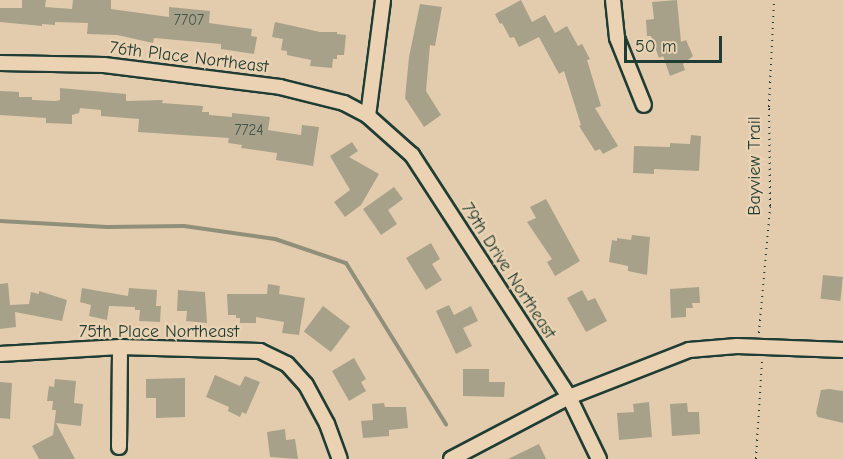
<!DOCTYPE html>
<style>
body{margin:0}
#map{position:relative;width:843px;height:459px;overflow:hidden;background:#e2ccad;font-family:"Comic Neue",sans-serif}
div>[style]{position:absolute}
.stream>*{height:4px;margin:-2px;padding:0 2px;transform-origin:2px;border-radius:2px;background:#8f8f7a}
.building>*{inset:0;background:#a8a18a;transform-origin:0 0}
.path>*{height:2px;margin-top:-1px;transform-origin:0;background:repeating-linear-gradient(90deg,#1f3d34 0 1.5px,transparent 0 6px)}
.roads{filter:drop-shadow(2px 0 #1f3d34) drop-shadow(-2px 0 #1f3d34) drop-shadow(0 2px #1f3d34) drop-shadow(0 -2px #1f3d34)}
.street>*{height:14px;margin:-7px;padding:0 7px;transform-origin:7px;border-radius:7px;background:#ead2b2}
span{translate:-50% -50%;white-space:nowrap;text-align:center;line-height:1.15;-webkit-text-stroke:5px #ead2b2;paint-order:stroke}
.number-label{font-size:15px;color:#41564a}
.number-label span{-webkit-text-stroke-width:0}
.street-label{font-size:18px;color:#1f3d34}
.scale{position:absolute;left:624px;top:36px;width:98px;height:27px;box-sizing:border-box;border:3px solid #1f3d34;border-top:0;padding-left:8px;font-size:18px;line-height:21px;white-space:nowrap;color:#1f3d34;-webkit-text-stroke:4px #ead2b2;paint-order:stroke}
</style>
<div id="map">
<div class="stream">
<div style="left:0;top:221px;width:107px;rotate:3.2deg"></div>
<div style="left:107px;top:227px;width:77px;rotate:-0.7deg"></div>
<div style="left:184px;top:226px;width:92px;rotate:8.1deg"></div>
<div style="left:275px;top:239px;width:75px;rotate:18.7deg"></div>
<div style="left:346px;top:263px;width:190px;rotate:58.2deg"></div>
</div>
<div class="building">
<div style="clip-path:polygon(22px 0,46px 0,45px 7px,72px 9px,73px 0,111px 0,111px 9px,169px 17px,169px 7px,210px 11px,209px 23px,252px 29px,251px 36px,257px 37px,254px 54px,221px 49px,221px 44px,154px 38px,153px 43px,117px 35px,87px 34px,88px 23px,55px 22px,55px 25px,42px 24px,42px 26px,0 22px,0 8px,22px 8px)"></div>
<div style="clip-path:polygon(521px 0,532px 22px,545px 15px,555px 33px,567px 26px,578px 46px,582px 44px,590px 59px,587px 60px,601px 106px,595px 108px,618px 146px,603px 154px,600px 149px,595px 151px,579px 126px,581px 125px,564px 71px,559px 74px,539px 37px,519px 47px,514px 37px,510px 38px,502px 23px,500px 24px,495px 14px)"></div>
<div style="clip-path:polygon(677px 0,681px 42px,686px 40px,693px 56px,683px 64px,685px 70px,670px 76px,663px 56px,659px 58px,651px 36px,647px 36px,646px 20px,654px 19px,652px 2px)"></div>
<div style="clip-path:polygon(420px 4px,442px 7px,435px 46px,430px 45px,426px 91px,441px 115px,424px 127px,405px 98px,409px 57px)"></div>
<div style="clip-path:polygon(275px 22px,320px 32px,337px 32px,337px 34px,346px 35px,344px 55px,337px 55px,337px 59px,333px 59px,332px 68px,310px 66px,311px 60px,287px 55px,287px 51px,281px 50px,283px 39px,272px 37px)"></div>
<div style="clip-path:polygon(60px 88px,126px 94px,126px 101px,163px 100px,162px 103px,203px 106px,202px 112px,209px 112px,209px 115px,232px 117px,232px 113px,270px 117px,268px 130px,301px 135px,302px 125px,319px 127px,313px 166px,276px 160px,277px 153px,241px 148px,242px 145px,228px 143px,229px 138px,138px 132px,139px 119px,101px 116px,101px 110px,80px 108px,79px 113px,72px 115px,72px 124px,46px 123px,46px 118px,0 115px,0 91px,19px 92px,19px 97px,32px 97px,32px 100px,56px 101px,60px 100px)"></div>
<div style="clip-path:polygon(691px 135px,701px 136px,699px 171px,654px 169px,654px 174px,633px 173px,634px 146px,670px 147px,670px 143px,690px 144px)"></div>
<div style="clip-path:polygon(352px 142px,358px 151px,349px 157px,379px 174px,361px 205px,345px 217px,334px 202px,350px 190px,330px 156px)"></div>
<div style="clip-path:polygon(394px 187px,403px 199px,388px 210px,397px 224px,381px 235px,363px 209px)"></div>
<div style="clip-path:polygon(546px 199px,580px 261px,555px 276px,547px 262px,552px 259px,527px 222px,536px 218px,530px 207px)"></div>
<div style="clip-path:polygon(632px 235px,650px 237px,647px 275px,628px 271px,628px 266px,609px 262px,612px 240px,617px 241px,617px 238px,631px 240px)"></div>
<div style="clip-path:polygon(431px 243px,440px 259px,432px 264px,442px 280px,426px 290px,406px 258px)"></div>
<div style="left:823px;top:275px;width:20px;height:24px;rotate:6deg"></div>
<div style="clip-path:polygon(8px 283px,10px 305px,29px 304px,31px 292px,39px 294px,39px 291px,67px 300px,62px 321px,15px 312px,16px 327px,0 329px,0 284px)"></div>
<div style="clip-path:polygon(268px 284px,280px 286px,279px 294px,305px 298px,299px 335px,282px 333px,284px 322px,256px 317px,256px 323px,240px 323px,240px 318px,236px 318px,236px 315px,228px 315px,227px 294px,267px 294px)"></div>
<div style="clip-path:polygon(699px 287px,700px 303px,692px 303px,693px 308px,686px 308px,686px 317px,671px 318px,670px 289px)"></div>
<div style="clip-path:polygon(82px 288px,128px 296px,129px 288px,157px 290px,156px 306px,161px 306px,160px 322px,139px 321px,140px 310px,135px 310px,135px 307px,109px 306px,107px 320px,89px 316px,91px 305px,80px 302px)"></div>
<div style="clip-path:polygon(178px 290px,205px 292px,207px 323px,186px 321px,187px 311px,177px 311px)"></div>
<div style="clip-path:polygon(582px 290px,588px 301px,595px 298px,607px 321px,586px 332px,567px 298px)"></div>
<div style="clip-path:polygon(449px 305px,454px 315px,471px 306px,478px 321px,463px 328px,472px 346px,456px 354px,436px 311px)"></div>
<div style="left:323px;top:306px;width:34px;height:32px;rotate:37deg"></div>
<div style="clip-path:polygon(354px 358px,366px 379px,361px 382px,366px 391px,349px 401px,332px 371px)"></div>
<div style="clip-path:polygon(463px 369px,489px 369px,489px 382px,505px 382px,504px 397px,463px 396px)"></div>
<div style="clip-path:polygon(215px 375px,240px 386px,245px 376px,260px 382px,246px 414px,242px 412px,240px 417px,228px 411px,229px 407px,206px 397px)"></div>
<div style="clip-path:polygon(185px 378px,185px 417px,156px 418px,156px 398px,146px 398px,146px 379px)"></div>
<div style="clip-path:polygon(55px 379px,76px 381px,74px 403px,83px 404px,81px 426px,56px 423px,75px 459px,39px 459px,32px 446px,53px 435px,56px 410px,52px 410px,53px 401px,47px 401px,49px 386px,54px 387px)"></div>
<div style="clip-path:polygon(0 382px,12px 383px,10px 419px,0 418px)"></div>
<div style="clip-path:polygon(829px 389px,843px 391px,843px 423px,818px 417px,816px 413px,821px 390px)"></div>
<div style="clip-path:polygon(649px 402px,652px 437px,619px 440px,617px 413px,634px 412px,633px 404px)"></div>
<div style="clip-path:polygon(384px 403px,385px 407px,406px 407px,408px 428px,389px 430px,389px 436px,363px 438px,361px 421px,373px 420px,372px 404px)"></div>
<div style="clip-path:polygon(687px 403px,688px 412px,699px 412px,700px 434px,672px 436px,670px 404px)"></div>
<div style="clip-path:polygon(285px 429px,286px 440px,295px 439px,298px 459px,270px 457px,267px 432px)"></div>
<div style="clip-path:polygon(539px 444px,546px 459px,508px 459px)"></div>
</div>
<div class="path">
<div style="left:759px;top:333px;width:127px;rotate:-85deg"></div>
<div style="left:770px;top:206px;width:99px;rotate:-90.6deg"></div>
<div style="left:769px;top:107px;width:107px;rotate:-87.3deg"></div>
<div style="left:756px;top:459px;width:99px;rotate:-86.5deg"></div>
</div>
<div class="roads">
<div class="street">
<div style="left:613px;top:0;width:38px;rotate:84deg"></div>
<div style="left:617px;top:38px;width:72px;rotate:68.1deg"></div>
<div style="left:0;top:63px;width:104px;rotate:1.1deg"></div>
<div style="left:104px;top:65px;width:177px;rotate:7.1deg"></div>
<div style="left:280px;top:87px;width:66px;rotate:14deg"></div>
<div style="left:344px;top:103px;width:27px;rotate:28deg"></div>
<div style="left:368px;top:116px;width:59px;rotate:41.6deg"></div>
<div style="left:412px;top:155px;width:288px;rotate:57deg"></div>
<div style="left:569px;top:397px;width:69px;rotate:64.2deg"></div>
<div style="left:368px;top:116px;width:117px;rotate:-82.6deg"></div>
<div style="left:0;top:354px;width:120px;rotate:-3.3deg"></div>
<div style="left:120px;top:347px;width:140px;rotate:1.6deg"></div>
<div style="left:260px;top:351px;width:30px;rotate:26deg"></div>
<div style="left:287px;top:364px;width:28px;rotate:48deg"></div>
<div style="left:306px;top:385px;width:44px;rotate:61.7deg"></div>
<div style="left:327px;top:424px;width:37px;rotate:70deg"></div>
<div style="left:119px;top:447px;width:100px;rotate:-89.4deg"></div>
<div style="left:451px;top:459px;width:133px;rotate:-27.7deg"></div>
<div style="left:569px;top:397px;width:129px;rotate:-21.4deg"></div>
<div style="left:689px;top:350px;width:48px;rotate:-4.8deg"></div>
<div style="left:737px;top:346px;width:106px;rotate:2.2deg"></div>
</div>
</div>
<div class="number-label">
<span style="left:189px;top:21px">7707</span>
<span style="left:249px;top:131px">7724</span>
</div>
<div class="street-label">
<span style="left:189px;top:58px;rotate:7deg">76th Place Northeast</span>
<span style="left:755px;top:166px;rotate:-90deg">Bayview Trail</span>
<span style="left:508px;top:271px;rotate:57deg">79th Drive Northeast</span>
<span style="left:159px;top:332px">75th Place Northeast</span>
</div>
<div class="scale">50 m</div>
</div>
